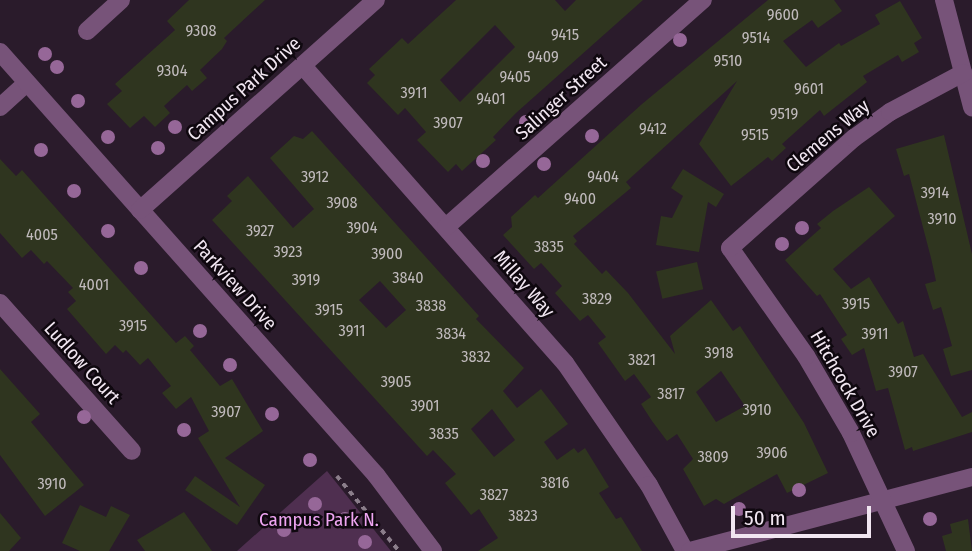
<!DOCTYPE html>
<style>
body{margin:0}
#map{position:relative;width:972px;height:551px;overflow:hidden;background:#2a1b2b;font-family:"Fira Sans Condensed",sans-serif}
div>[style]{position:absolute}
.green>*{inset:0;background:#4f2f50}
.building>*{inset:0;background:#2f351f;transform-origin:0 0}
.path>*{height:3.5px;margin-top:-1.75px;transform-origin:0;background:repeating-linear-gradient(90deg,#8b7e8b 0 5px,transparent 0 10px)}
.minor>*{height:18px;margin:-9px;padding:0 9px;transform-origin:9px;border-radius:9px;background:#775379}
.tertiary>*{height:18px;margin:-9px;padding:0 9px;transform-origin:9px;border-radius:9px;background:#775379}
.trees>*{width:14px;height:14px;margin:-7px;border-radius:50%;background:#966798}
span{translate:-50% -50%;white-space:nowrap;text-align:center;line-height:1.15;-webkit-text-stroke:5px #0f080f;paint-order:stroke}
.number-label{font-size:16px;color:#c0babc}
.number-label span{-webkit-text-stroke-width:0}
.street-label{font-size:19px;color:#f1e6f1}
.park-label{font-size:19px;color:#efa5f2}
.scale{position:absolute;left:731px;top:506px;width:140px;height:32px;box-sizing:border-box;border:4px solid #f1e6f1;border-top:0;padding-left:9px;font-size:21px;line-height:24px;white-space:nowrap;color:#f1e6f1;-webkit-text-stroke:5px #0f080f;paint-order:stroke}
</style>
<div id="map">
<div class="green">
<div style="clip-path:polygon(327px 471px,391px 551px,237px 551px)"></div>
</div>
<div class="building">
<div style="clip-path:polygon(189px 0,265px 0,224px 38px,227px 41px,222px 49px,200px 70px,207px 78px,192px 91px,187px 85px,164px 106px,170px 113px,155px 127px,144px 116px,130px 128px,107px 104px,122px 91px,115px 84px,175px 30px,167px 21px)"></div>
<div style="clip-path:polygon(evenodd,456px 0,555px 0,565px 11px,576px 0,643px 0,516px 113px,493px 137px,496px 140px,462px 171px,456px 164px,448px 172px,417px 140px,426px 132px,405px 108px,398px 115px,367px 83px,375px 75px,369px 69px,402px 38px,408px 44px,456px 0,495px 25px,515px 47px,460px 102px,440px 80px,495px 25px)"></div>
<div style="clip-path:polygon(evenodd,768px 0,834px 0,842px 11px,818px 28px,812px 20px,783px 41px,806px 67px,839px 43px,841px 46px,880px 24px,875px 15px,900px 1px,922px 38px,914px 43px,919px 52px,902px 62px,898px 55px,863px 76px,867px 82px,824px 116px,820px 110px,782px 144px,786px 148px,772px 161px,768px 157px,731px 186px,699px 144px,737px 81px,626px 182px,631px 188px,573px 236px,577px 241px,574px 244px,602px 274px,606px 270px,628px 293px,675px 354px,670px 336px,711px 300px,733px 331px,740px 326px,804px 423px,828px 473px,787px 493px,777px 474px,724px 504px,716px 499px,704px 506px,683px 469px,693px 459px,677px 434px,667px 441px,652px 421px,641px 404px,651px 397px,634px 374px,625px 381px,598px 343px,606px 337px,588px 315px,580px 321px,555px 293px,562px 286px,541px 263px,534px 269px,503px 235px,512px 227px,511px 217px,535px 195px,538px 198px,642px 104px,768px 0,721px 371px,745px 406px,716px 422px,696px 392px,721px 371px)"></div>
<div style="clip-path:polygon(evenodd,312px 131px,479px 316px,476px 319px,524px 368px,503px 391px,517px 408px,541px 389px,568px 424px,544px 442px,557px 460px,574px 448px,578px 453px,585px 448px,609px 487px,599px 493px,616px 519px,621px 517px,642px 551px,478px 551px,498px 538px,479px 509px,471px 515px,445px 483px,456px 474px,433px 450px,427px 456px,212px 220px,232px 201px,227px 196px,248px 176px,293px 228px,314px 209px,270px 158px,294px 136px,303px 139px,312px 131px,380px 281px,406px 310px,386px 328px,359px 300px,380px 281px,312px 131px,492px 409px,515px 440px,494px 457px,471px 429px,492px 409px)"></div>
<div style="clip-path:polygon(944px 135px,972px 254px,972px 370px,951px 376px,943px 349px,952px 346px,941px 307px,933px 310px,925px 284px,936px 281px,931px 258px,909px 174px,904px 176px,896px 149px)"></div>
<div style="clip-path:polygon(0 159px,16px 176px,22px 170px,176px 343px,185px 336px,194px 346px,190px 350px,220px 386px,232px 379px,263px 431px,225px 458px,265px 485px,237px 525px,185px 490px,195px 476px,240px 507px,198px 438px,209px 431px,191px 397px,176px 409px,162px 393px,171px 386px,148px 358px,140px 365px,126px 350px,123px 353px,115px 345px,106px 354px,67px 309px,76px 301px,68px 292px,73px 288px,47px 261px,44px 264px,31px 250px,22px 258px,0 233px)"></div>
<div style="clip-path:polygon(683px 169px,724px 194px,716px 207px,708px 202px,699px 252px,656px 245px,661px 216px,672px 218px,683px 196px,671px 188px)"></div>
<div style="clip-path:polygon(869px 187px,895px 216px,833px 269px,851px 289px,869px 277px,898px 324px,903px 321px,914px 357px,923px 354px,962px 417px,972px 412px,972px 432px,913px 451px,912px 447px,905px 450px,888px 388px,876px 391px,864px 348px,852px 355px,841px 339px,847px 335px,820px 294px,817px 296px,785px 260px,821px 228px,817px 224px,833px 211px)"></div>
<div style="left:697px;top:262px;width:28px;height:42px;rotate:77deg"></div>
<div style="clip-path:polygon(0 369px,40px 414px,31px 422px,84px 485px,45px 516px,0 455px)"></div>
<div style="clip-path:polygon(80px 505px,106px 517px,111px 506px,130px 515px,109px 551px,80px 551px,62px 543px)"></div>
<div style="clip-path:polygon(184px 512px,212px 551px,145px 551px,137px 540px)"></div>
<div style="clip-path:polygon(0 513px,21px 538px,9px 551px,0 551px)"></div>
<div style="clip-path:polygon(968px 519px,972px 551px,946px 551px,942px 536px,952px 533px,950px 524px)"></div>
</div>
<div class="path">
<div style="left:337px;top:476px;width:97px;rotate:50.4deg"></div>
</div>
<div class="minor">
<div style="left:944px;top:0;width:111px;rotate:75.3deg"></div>
<div style="left:87px;top:31px;width:46px;rotate:-42.4deg"></div>
<div style="left:303px;top:66px;width:396px;rotate:48.6deg"></div>
<div style="left:565px;top:363px;width:148px;rotate:55.5deg"></div>
<div style="left:649px;top:485px;width:75px;rotate:61.4deg"></div>
<div style="left:0;top:107px;width:36px;rotate:-42deg"></div>
<div style="left:446px;top:227px;width:343px;rotate:-41.5deg"></div>
<div style="left:0;top:303px;width:198px;rotate:48.3deg"></div>
<div style="left:690px;top:551px;width:292px;rotate:-14.7deg"></div>
<div style="left:906px;top:551px;width:130px;rotate:-115deg"></div>
<div style="left:851px;top:433px;width:89px;rotate:-120.3deg"></div>
<div style="left:806px;top:356px;width:132px;rotate:-125.1deg"></div>
<div style="left:730px;top:248px;width:166px;rotate:-41.6deg"></div>
<div style="left:854px;top:138px;width:44px;rotate:-35.8deg"></div>
<div style="left:890px;top:112px;width:83px;rotate:-28.1deg"></div>
</div>
<div class="tertiary">
<div style="left:0;top:52px;width:566px;rotate:48.37deg"></div>
<div style="left:376px;top:475px;width:95px;rotate:53.1deg"></div>
<div style="left:140px;top:210px;width:316px;rotate:-41.7deg"></div>
</div>
<div class="trees">
<div style="left:680px;top:40px"></div>
<div style="left:45px;top:54px"></div>
<div style="left:57px;top:67px"></div>
<div style="left:78px;top:101px"></div>
<div style="left:526px;top:122px"></div>
<div style="left:175px;top:127px"></div>
<div style="left:592px;top:136px"></div>
<div style="left:108px;top:137px"></div>
<div style="left:158px;top:148px"></div>
<div style="left:41px;top:150px"></div>
<div style="left:483px;top:161px"></div>
<div style="left:544px;top:164px"></div>
<div style="left:74px;top:191px"></div>
<div style="left:802px;top:228px"></div>
<div style="left:108px;top:231px"></div>
<div style="left:782px;top:244px"></div>
<div style="left:141px;top:268px"></div>
<div style="left:200px;top:331px"></div>
<div style="left:230px;top:365px"></div>
<div style="left:272px;top:414px"></div>
<div style="left:84px;top:417px"></div>
<div style="left:184px;top:430px"></div>
<div style="left:310px;top:460px"></div>
<div style="left:799px;top:490px"></div>
<div style="left:315px;top:504px"></div>
<div style="left:739px;top:509px"></div>
<div style="left:345px;top:519px"></div>
<div style="left:930px;top:519px"></div>
<div style="left:284px;top:530px"></div>
<div style="left:365px;top:542px"></div>
</div>
<div class="number-label">
<span style="left:783px;top:15px">9600</span>
<span style="left:201px;top:31px">9308</span>
<span style="left:565px;top:35px">9415</span>
<span style="left:756px;top:38px">9514</span>
<span style="left:543px;top:57px">9409</span>
<span style="left:728px;top:61px">9510</span>
<span style="left:172px;top:71px">9304</span>
<span style="left:515px;top:77px">9405</span>
<span style="left:809px;top:89px">9601</span>
<span style="left:414px;top:93px">3911</span>
<span style="left:491px;top:99px">9401</span>
<span style="left:784px;top:114px">9519</span>
<span style="left:448px;top:123px">3907</span>
<span style="left:653px;top:129px">9412</span>
<span style="left:755px;top:135px">9515</span>
<span style="left:315px;top:177px">3912</span>
<span style="left:603px;top:177px">9404</span>
<span style="left:935px;top:193px">3914</span>
<span style="left:580px;top:199px">9400</span>
<span style="left:342px;top:203px">3908</span>
<span style="left:942px;top:219px">3910</span>
<span style="left:362px;top:228px">3904</span>
<span style="left:260px;top:231px">3927</span>
<span style="left:42px;top:235px">4005</span>
<span style="left:549px;top:247px">3835</span>
<span style="left:288px;top:252px">3923</span>
<span style="left:387px;top:254px">3900</span>
<span style="left:408px;top:278px">3840</span>
<span style="left:306px;top:280px">3919</span>
<span style="left:94px;top:285px">4001</span>
<span style="left:597px;top:299px">3829</span>
<span style="left:856px;top:304px">3915</span>
<span style="left:431px;top:306px">3838</span>
<span style="left:329px;top:310px">3915</span>
<span style="left:133px;top:326px">3915</span>
<span style="left:352px;top:331px">3911</span>
<span style="left:451px;top:334px">3834</span>
<span style="left:875px;top:334px">3911</span>
<span style="left:719px;top:353px">3918</span>
<span style="left:476px;top:357px">3832</span>
<span style="left:642px;top:360px">3821</span>
<span style="left:903px;top:372px">3907</span>
<span style="left:396px;top:382px">3905</span>
<span style="left:671px;top:394px">3817</span>
<span style="left:425px;top:406px">3901</span>
<span style="left:757px;top:410px">3910</span>
<span style="left:226px;top:412px">3907</span>
<span style="left:444px;top:434px">3835</span>
<span style="left:772px;top:453px">3906</span>
<span style="left:713px;top:457px">3809</span>
<span style="left:555px;top:483px">3816</span>
<span style="left:52px;top:484px">3910</span>
<span style="left:494px;top:495px">3827</span>
<span style="left:523px;top:516px">3823</span>
</div>
<div class="street-label">
<span style="left:244px;top:89px;rotate:-42deg">Campus Park Drive</span>
<span style="left:561px;top:98px;rotate:-42deg">Salinger Street</span>
<span style="left:828px;top:136px;rotate:-40deg">Clemens Way</span>
<span style="left:524px;top:284px;rotate:49deg">Millay Way</span>
<span style="left:235px;top:285px;rotate:48deg">Parkview Drive</span>
<span style="left:82px;top:363px;rotate:48deg">Ludlow Court</span>
<span style="left:845px;top:384px;rotate:60deg">Hitchcock Drive</span>
</div>
<div class="park-label">
<span style="left:319px;top:520px">Campus Park N.</span>
</div>
<div class="scale">50 m</div>
</div>
